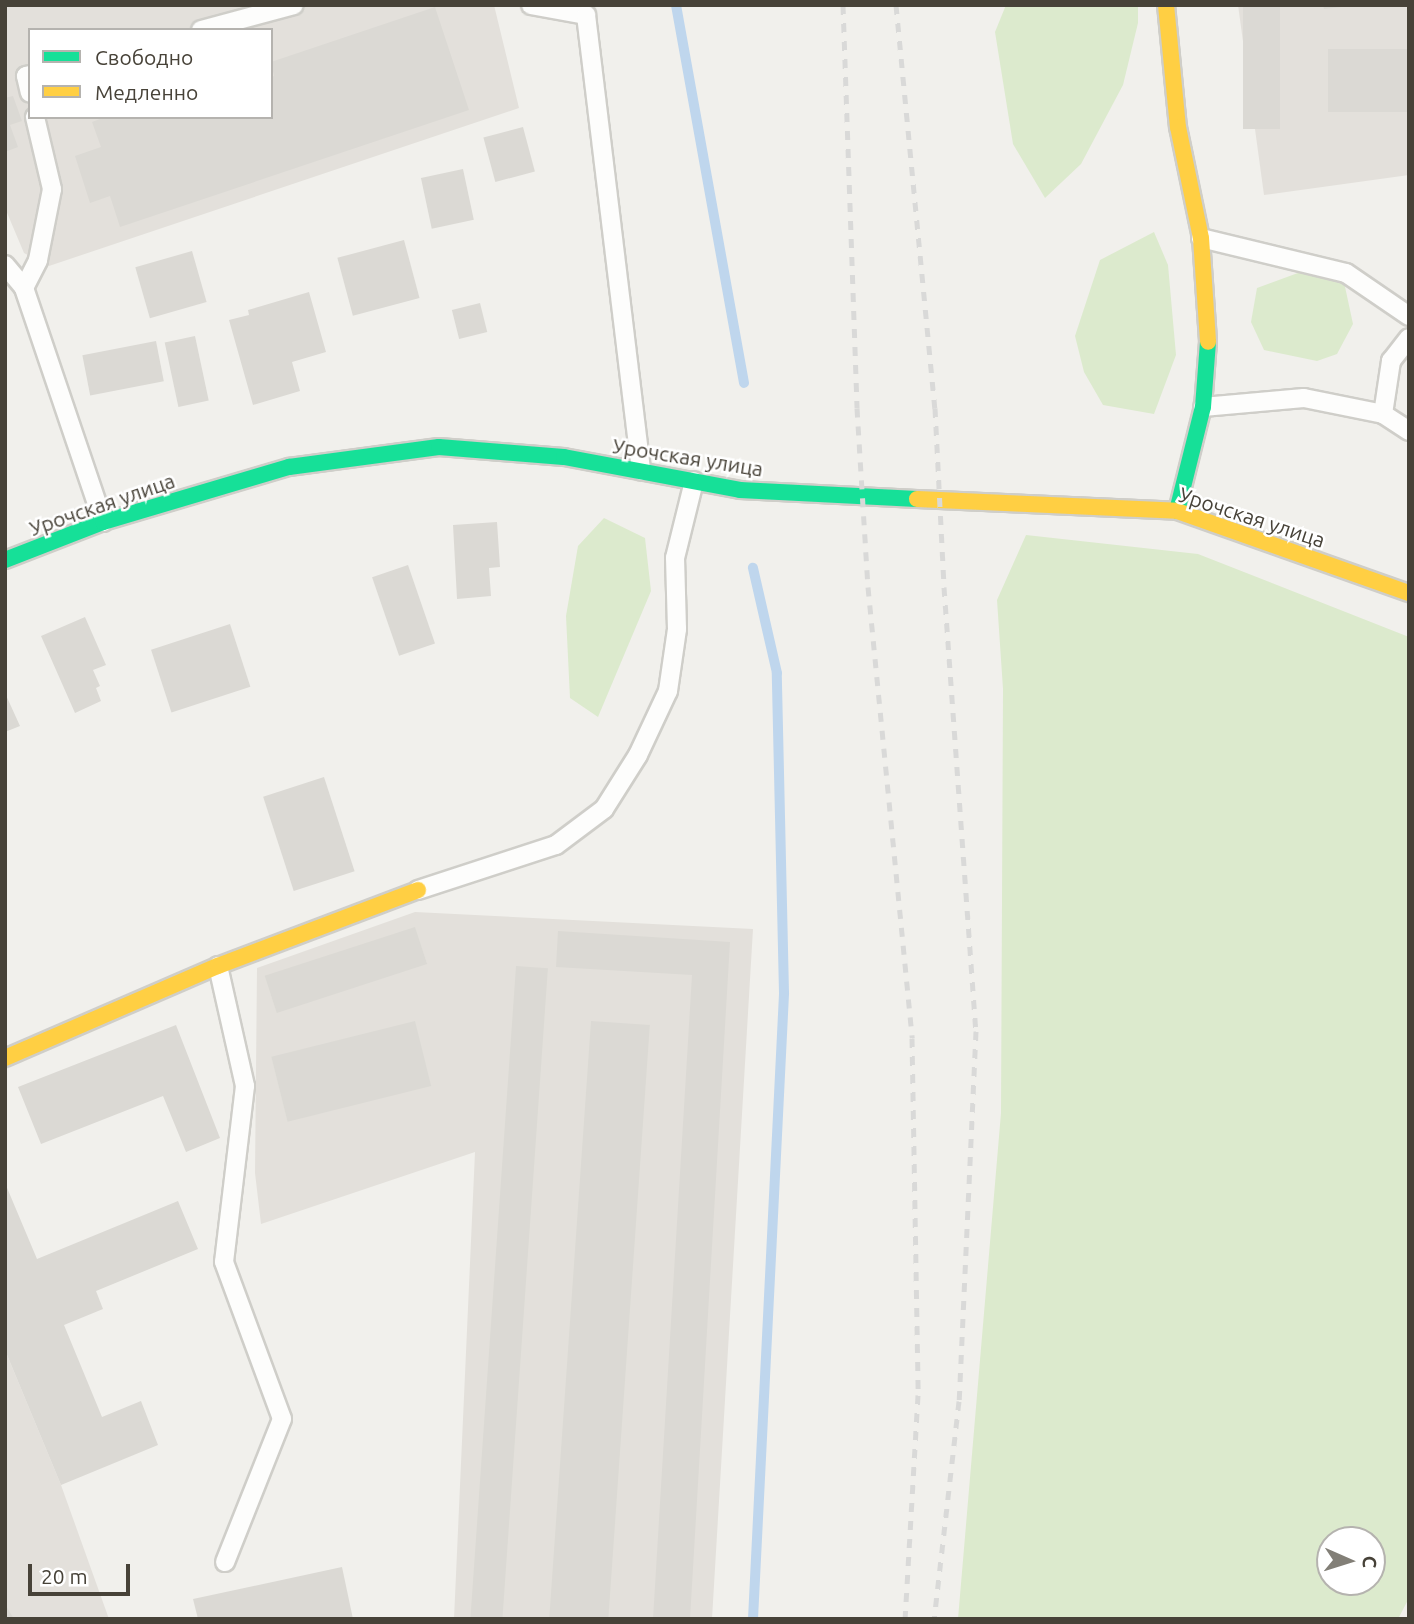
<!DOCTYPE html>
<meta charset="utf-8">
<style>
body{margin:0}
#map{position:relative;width:1414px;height:1624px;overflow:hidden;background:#f1f0ec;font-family:Ubuntu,sans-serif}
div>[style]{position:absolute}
.industrial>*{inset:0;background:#e3e0db}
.green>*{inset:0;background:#dceacd}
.stream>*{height:10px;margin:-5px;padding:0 5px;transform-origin:5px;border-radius:5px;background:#bfd6ed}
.building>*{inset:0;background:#dbd9d4;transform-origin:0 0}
.roads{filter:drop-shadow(2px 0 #cfcec9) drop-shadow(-2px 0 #cfcec9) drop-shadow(0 2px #cfcec9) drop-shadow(0 -2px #cfcec9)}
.lane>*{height:18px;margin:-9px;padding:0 9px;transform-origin:9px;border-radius:9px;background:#fdfdfc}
.fast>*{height:16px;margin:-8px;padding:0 8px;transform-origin:8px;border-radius:8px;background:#16e098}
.slow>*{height:16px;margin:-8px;padding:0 8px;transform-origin:8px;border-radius:8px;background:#ffcf43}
.rail>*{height:5px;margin-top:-2.5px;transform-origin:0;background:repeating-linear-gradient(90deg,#d9d9d8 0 9px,transparent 0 18px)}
span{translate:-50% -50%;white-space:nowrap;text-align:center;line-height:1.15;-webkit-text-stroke:5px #fff;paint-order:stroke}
.street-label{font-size:21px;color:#474238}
.frame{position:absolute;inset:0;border:7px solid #474238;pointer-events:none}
.legend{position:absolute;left:28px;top:28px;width:245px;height:91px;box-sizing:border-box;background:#fff;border:2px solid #b5b3af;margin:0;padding:9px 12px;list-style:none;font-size:21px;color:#474238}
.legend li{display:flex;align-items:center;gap:14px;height:35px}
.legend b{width:35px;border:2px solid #b5b3af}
.north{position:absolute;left:1316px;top:1526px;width:70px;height:70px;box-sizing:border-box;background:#fff;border:2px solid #b5b3af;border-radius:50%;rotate:93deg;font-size:19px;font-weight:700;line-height:28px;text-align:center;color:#474238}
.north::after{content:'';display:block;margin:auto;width:24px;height:32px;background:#827f77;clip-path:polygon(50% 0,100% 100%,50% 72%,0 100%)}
.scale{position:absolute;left:28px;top:1564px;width:102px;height:32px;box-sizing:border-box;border:4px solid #474238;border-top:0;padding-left:9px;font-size:21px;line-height:24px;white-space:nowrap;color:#474238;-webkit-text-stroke:5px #fff;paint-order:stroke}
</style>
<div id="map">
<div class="industrial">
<div style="clip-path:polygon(evenodd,5px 5px,494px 5px,519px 108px,49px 266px,24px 253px,5px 208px,5px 5px,30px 30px,271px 30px,271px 117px,30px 117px,30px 30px)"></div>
<div style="clip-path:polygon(1238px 5px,1409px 5px,1409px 175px,1264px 195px)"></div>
<div style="clip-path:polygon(415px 912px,753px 929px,712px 1619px,454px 1619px,475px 1152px,261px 1224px,255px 1173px,257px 968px)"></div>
<div style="clip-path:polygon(5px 1350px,61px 1485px,109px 1619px,5px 1619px)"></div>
</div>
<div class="green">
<div style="clip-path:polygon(1006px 5px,1138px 5px,1138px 23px,1123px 85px,1081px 164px,1045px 198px,1013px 144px,995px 32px)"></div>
<div style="clip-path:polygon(1154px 232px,1168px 265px,1176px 355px,1154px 414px,1103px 405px,1084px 372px,1075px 336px,1100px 260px)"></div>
<div style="clip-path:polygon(1306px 270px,1344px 282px,1353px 324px,1337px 354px,1317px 361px,1264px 350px,1251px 322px,1257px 288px)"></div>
<div style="clip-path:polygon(604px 518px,645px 538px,651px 591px,598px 717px,570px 698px,566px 616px,578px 546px)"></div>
<div style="clip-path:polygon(evenodd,1026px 535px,1198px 554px,1409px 637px,1409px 1598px,1398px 1619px,958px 1619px,1001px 1113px,1003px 689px,997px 600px,1026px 535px,1372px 1540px,1372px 1582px,1330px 1582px,1330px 1540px,1372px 1540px)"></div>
</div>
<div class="stream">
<div style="left:676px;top:5px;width:384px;rotate:79.8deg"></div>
<div style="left:753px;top:1619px;width:627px;rotate:-87.16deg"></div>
<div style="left:784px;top:993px;width:320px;rotate:-91.3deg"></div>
<div style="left:777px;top:673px;width:108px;rotate:-102.9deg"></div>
</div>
<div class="building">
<div style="left:1243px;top:5px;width:37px;height:124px"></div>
<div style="clip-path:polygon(1323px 5px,1342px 5px,1342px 7px,1324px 9px)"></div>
<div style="clip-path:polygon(435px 7px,469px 110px,120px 227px,110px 196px,90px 203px,75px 156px,101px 147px,92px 122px,105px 117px,271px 117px,271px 77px,274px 76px,271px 62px)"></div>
<div style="left:1409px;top:49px;width:63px;height:81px;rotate:90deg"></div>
<div style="clip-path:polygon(13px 96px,22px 121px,10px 125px,18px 147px,5px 152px,5px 98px)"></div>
<div style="left:523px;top:127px;width:46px;height:41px;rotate:75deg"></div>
<div style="left:463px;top:169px;width:52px;height:43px;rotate:78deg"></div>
<div style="left:404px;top:240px;width:60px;height:69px;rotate:75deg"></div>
<div style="left:192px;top:251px;width:53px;height:59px;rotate:74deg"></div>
<div style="clip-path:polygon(309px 292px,326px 352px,292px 362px,300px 391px,253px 405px,229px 320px,249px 315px,248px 310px)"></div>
<div style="left:480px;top:303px;width:30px;height:29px;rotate:76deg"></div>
<div style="left:195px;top:336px;width:66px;height:31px;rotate:78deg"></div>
<div style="left:156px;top:341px;width:41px;height:75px;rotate:79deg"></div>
<div style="clip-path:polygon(497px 522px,500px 567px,489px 568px,491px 596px,457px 599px,453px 525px)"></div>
<div style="left:408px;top:565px;width:83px;height:38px;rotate:71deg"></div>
<div style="clip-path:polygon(85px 617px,106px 665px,93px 670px,100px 686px,96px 688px,101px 701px,75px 713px,41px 636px)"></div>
<div style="left:230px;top:624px;width:66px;height:83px;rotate:72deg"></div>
<div style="clip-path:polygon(5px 693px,20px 726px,5px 732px)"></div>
<div style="left:324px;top:777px;width:99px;height:64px;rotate:72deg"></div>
<div style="left:415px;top:927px;width:39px;height:158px;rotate:72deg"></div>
<div style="clip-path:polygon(558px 931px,730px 942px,690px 1619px,653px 1619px,692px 975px,556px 967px)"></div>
<div style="left:516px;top:966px;width:32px;height:654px;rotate:4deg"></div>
<div style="left:415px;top:1021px;width:67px;height:148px;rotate:76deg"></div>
<div style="left:591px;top:1021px;width:59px;height:599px;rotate:4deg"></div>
<div style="clip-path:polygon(176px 1025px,220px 1138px,186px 1152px,163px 1096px,41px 1144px,18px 1087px)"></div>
<div style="clip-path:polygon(5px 1183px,37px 1259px,178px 1201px,198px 1249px,96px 1291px,103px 1309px,64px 1325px,102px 1417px,141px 1401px,158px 1445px,61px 1485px,5px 1350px)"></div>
<div style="clip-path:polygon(342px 1567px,353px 1619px,198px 1619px,193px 1599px)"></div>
<div style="clip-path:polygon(5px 1604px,14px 1619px,5px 1619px)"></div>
</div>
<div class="roads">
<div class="lane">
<div style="left:531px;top:5px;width:56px;rotate:10.3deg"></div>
<div style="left:586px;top:15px;width:459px;rotate:83.1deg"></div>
<div style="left:201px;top:30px;width:96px;rotate:-15deg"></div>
<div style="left:30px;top:75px;width:4px;rotate:166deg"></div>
<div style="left:26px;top:76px;width:17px;rotate:77deg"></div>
<div style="left:1201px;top:238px;width:149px;rotate:13.6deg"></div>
<div style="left:1346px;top:273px;width:76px;rotate:34.3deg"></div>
<div style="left:5px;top:265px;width:30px;rotate:50deg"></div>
<div style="left:24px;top:288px;width:247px;rotate:71.3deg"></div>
<div style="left:24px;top:288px;width:31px;rotate:-63deg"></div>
<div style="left:38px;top:260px;width:72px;rotate:-78.8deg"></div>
<div style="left:52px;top:189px;width:74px;rotate:-103.3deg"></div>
<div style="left:1203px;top:407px;width:101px;rotate:-5.1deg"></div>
<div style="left:1304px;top:398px;width:81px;rotate:11.4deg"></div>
<div style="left:1383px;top:414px;width:31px;rotate:33deg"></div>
<div style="left:1383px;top:414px;width:54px;rotate:-81.4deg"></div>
<div style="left:1391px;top:361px;width:29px;rotate:-52deg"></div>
<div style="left:418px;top:890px;width:145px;rotate:-18.1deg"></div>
<div style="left:556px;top:845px;width:60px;rotate:-36.9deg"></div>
<div style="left:604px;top:809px;width:64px;rotate:-57.8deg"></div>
<div style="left:638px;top:755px;width:71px;rotate:-64.9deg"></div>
<div style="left:668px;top:691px;width:63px;rotate:-81.7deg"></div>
<div style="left:677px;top:629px;width:71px;rotate:-91.6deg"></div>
<div style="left:675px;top:558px;width:79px;rotate:-76.1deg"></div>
<div style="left:218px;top:966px;width:123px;rotate:77.3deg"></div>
<div style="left:245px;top:1086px;width:177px;rotate:96.8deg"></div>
<div style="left:224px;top:1262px;width:167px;rotate:69.7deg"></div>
<div style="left:282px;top:1419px;width:154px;rotate:111.7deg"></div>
</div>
<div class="fast">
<div style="left:1177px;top:511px;width:107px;rotate:-76deg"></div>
<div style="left:1203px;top:407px;width:65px;rotate:-85.6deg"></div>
<div style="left:5px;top:560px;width:105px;rotate:-21.2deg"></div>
<div style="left:103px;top:522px;width:194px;rotate:-16.5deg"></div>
<div style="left:289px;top:467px;width:151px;rotate:-7.6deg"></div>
<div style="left:439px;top:447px;width:125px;rotate:4.6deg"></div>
<div style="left:564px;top:457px;width:179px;rotate:10.6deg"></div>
<div style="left:740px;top:490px;width:177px;rotate:2.9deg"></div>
</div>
<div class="slow">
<div style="left:1166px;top:5px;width:123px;rotate:84.4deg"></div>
<div style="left:1178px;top:127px;width:113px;rotate:78.3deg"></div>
<div style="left:1201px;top:238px;width:104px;rotate:86.1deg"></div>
<div style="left:917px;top:499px;width:260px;rotate:2.6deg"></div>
<div style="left:1177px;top:511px;width:246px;rotate:19.5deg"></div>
<div style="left:5px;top:1058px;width:232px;rotate:-23.4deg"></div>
<div style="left:218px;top:966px;width:214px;rotate:-20.8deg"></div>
</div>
</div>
<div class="rail">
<div style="left:843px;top:5px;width:403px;rotate:88deg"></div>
<div style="left:857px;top:408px;width:179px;rotate:86.5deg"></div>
<div style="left:868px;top:587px;width:453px;rotate:84.4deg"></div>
<div style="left:912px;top:1038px;width:357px;rotate:89deg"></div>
<div style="left:918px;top:1395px;width:224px;rotate:93.3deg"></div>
<div style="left:896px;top:5px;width:405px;rotate:84.5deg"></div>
<div style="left:935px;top:408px;width:179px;rotate:87.1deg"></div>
<div style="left:944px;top:587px;width:445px;rotate:85.9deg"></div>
<div style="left:976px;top:1031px;width:370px;rotate:92.6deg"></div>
<div style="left:959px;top:1401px;width:219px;rotate:96.5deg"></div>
</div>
<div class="street-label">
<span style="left:688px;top:457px;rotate:9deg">Урочская улица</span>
<span style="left:102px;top:504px;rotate:-19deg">Урочская улица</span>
<span style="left:1252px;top:517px;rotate:18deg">Урочская улица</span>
</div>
<div class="frame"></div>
<ul class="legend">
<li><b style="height:9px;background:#16e098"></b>Свободно</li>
<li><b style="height:9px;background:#ffcf43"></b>Медленно</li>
</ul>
<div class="north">С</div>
<div class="scale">20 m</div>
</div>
